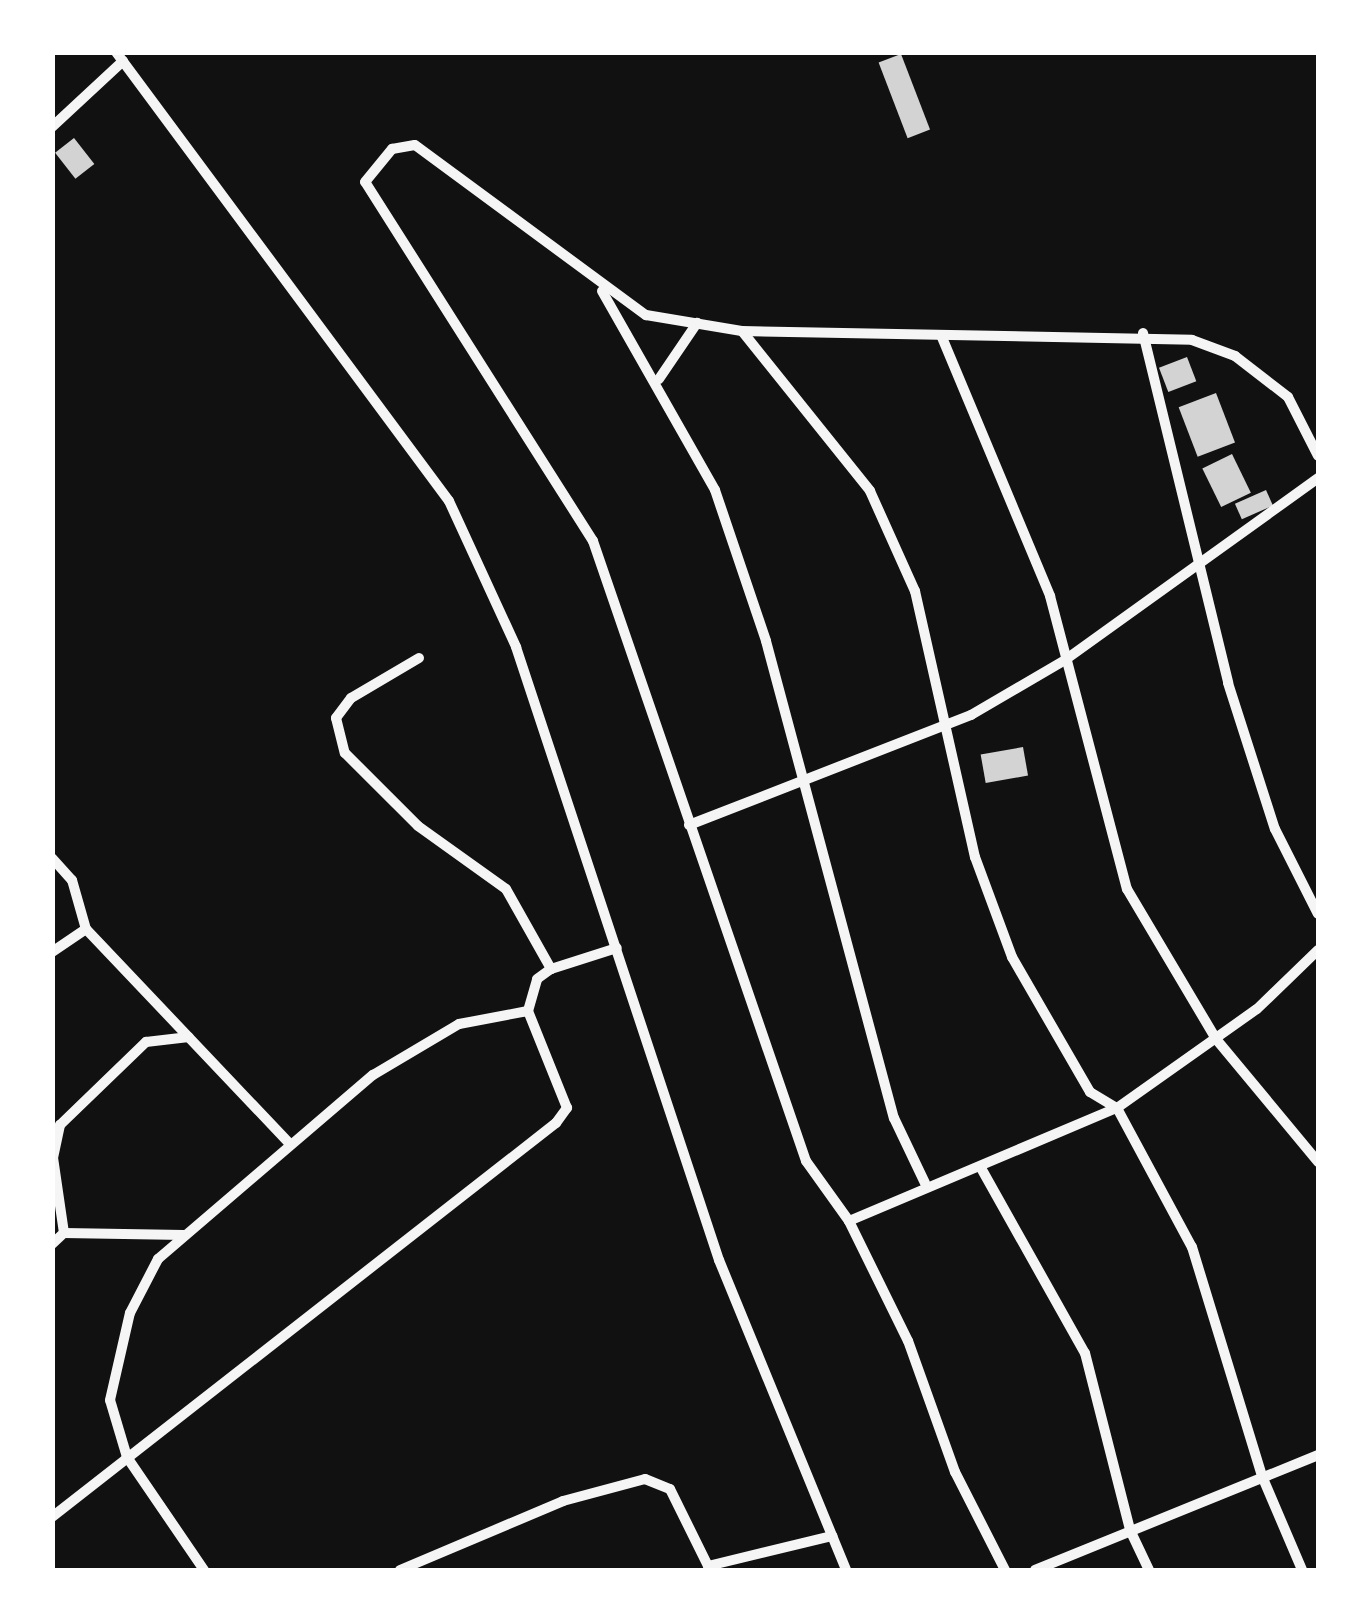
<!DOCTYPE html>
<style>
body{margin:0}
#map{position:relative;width:1371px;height:1623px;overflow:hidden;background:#111;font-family:"Asap Condensed",sans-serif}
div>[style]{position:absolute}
.building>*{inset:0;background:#d3d3d3;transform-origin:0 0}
.minor>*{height:10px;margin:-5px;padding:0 5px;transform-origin:5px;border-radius:5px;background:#f5f5f5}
span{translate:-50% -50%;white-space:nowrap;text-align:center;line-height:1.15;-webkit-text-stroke:8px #fff;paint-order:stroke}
.frame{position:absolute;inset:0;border:55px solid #fff;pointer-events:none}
</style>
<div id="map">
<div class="building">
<div style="left:901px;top:54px;width:81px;height:24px;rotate:69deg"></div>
<div style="left:74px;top:138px;width:33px;height:24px;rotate:52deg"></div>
<div style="left:1187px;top:357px;width:26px;height:30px;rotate:69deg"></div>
<div style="left:1216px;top:393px;width:53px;height:40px;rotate:69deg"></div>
<div style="left:1232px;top:454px;width:43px;height:33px;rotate:64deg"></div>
<div style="left:1266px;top:490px;width:17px;height:34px;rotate:66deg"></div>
<div style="left:1023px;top:747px;width:29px;height:43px;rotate:80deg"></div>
</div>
<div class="minor">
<div style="left:116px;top:52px;width:559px;rotate:53.44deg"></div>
<div style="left:449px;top:501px;width:161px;rotate:65.3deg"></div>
<div style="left:516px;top:647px;width:646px;rotate:71.68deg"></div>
<div style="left:719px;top:1260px;width:335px;rotate:67.7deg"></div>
<div style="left:52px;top:127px;width:97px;rotate:-42.9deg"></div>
<div style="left:602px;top:291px;width:229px;rotate:60.4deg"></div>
<div style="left:715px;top:490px;width:159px;rotate:71.3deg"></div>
<div style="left:766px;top:641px;width:494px;rotate:75deg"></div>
<div style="left:894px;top:1118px;width:72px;rotate:64.5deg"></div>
<div style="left:742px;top:331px;width:205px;rotate:51.3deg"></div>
<div style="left:870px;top:491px;width:110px;rotate:65.8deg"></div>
<div style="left:915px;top:591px;width:273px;rotate:77.3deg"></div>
<div style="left:975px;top:857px;width:107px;rotate:69.7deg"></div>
<div style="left:1012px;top:957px;width:156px;rotate:60deg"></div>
<div style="left:1090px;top:1092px;width:31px;rotate:31deg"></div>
<div style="left:1117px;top:1108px;width:158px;rotate:61.7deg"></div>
<div style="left:1192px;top:1247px;width:239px;rotate:73deg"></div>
<div style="left:1262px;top:1476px;width:102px;rotate:66.9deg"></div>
<div style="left:1143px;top:333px;width:360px;rotate:76.3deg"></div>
<div style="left:1228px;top:683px;width:153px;rotate:72.2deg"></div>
<div style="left:1275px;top:829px;width:95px;rotate:63.2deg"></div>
<div style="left:941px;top:335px;width:283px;rotate:67.3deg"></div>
<div style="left:1050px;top:596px;width:303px;rotate:75.3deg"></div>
<div style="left:1127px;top:889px;width:174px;rotate:59.3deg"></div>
<div style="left:1216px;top:1039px;width:160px;rotate:50.3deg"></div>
<div style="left:659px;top:379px;width:68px;rotate:-55.8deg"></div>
<div style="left:419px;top:658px;width:79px;rotate:149.5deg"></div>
<div style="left:351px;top:698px;width:25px;rotate:127deg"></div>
<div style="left:336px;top:718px;width:36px;rotate:76deg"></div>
<div style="left:345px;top:753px;width:103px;rotate:45deg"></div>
<div style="left:418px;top:826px;width:108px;rotate:35.6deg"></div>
<div style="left:506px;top:889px;width:92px;rotate:60.6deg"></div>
<div style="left:689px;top:825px;width:303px;rotate:-21.3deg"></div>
<div style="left:971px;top:715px;width:109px;rotate:-30.3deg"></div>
<div style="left:1065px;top:660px;width:312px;rotate:-35.7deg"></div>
<div style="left:52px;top:858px;width:30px;rotate:48deg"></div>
<div style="left:72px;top:880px;width:51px;rotate:74.1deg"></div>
<div style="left:86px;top:929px;width:296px;rotate:46.5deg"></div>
<div style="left:52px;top:952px;width:41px;rotate:-34.1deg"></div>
<div style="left:981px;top:1168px;width:212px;rotate:60.7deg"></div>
<div style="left:1085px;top:1353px;width:183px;rotate:75.7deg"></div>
<div style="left:1130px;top:1530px;width:44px;rotate:64.6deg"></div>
<div style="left:849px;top:1221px;width:291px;rotate:-22.9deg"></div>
<div style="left:1117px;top:1108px;width:171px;rotate:-35.3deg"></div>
<div style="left:1257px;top:1009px;width:85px;rotate:-44deg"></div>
<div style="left:64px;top:1233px;width:76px;rotate:-98.3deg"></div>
<div style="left:53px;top:1158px;width:34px;rotate:-78deg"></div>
<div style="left:60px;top:1125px;width:120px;rotate:-44deg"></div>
<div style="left:146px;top:1042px;width:43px;rotate:-6.6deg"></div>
<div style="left:52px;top:1244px;width:16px;rotate:-43deg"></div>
<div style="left:64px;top:1233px;width:120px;rotate:1deg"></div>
<div style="left:52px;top:1517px;width:640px;rotate:-38.02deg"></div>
<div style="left:556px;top:1123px;width:19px;rotate:-54deg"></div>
<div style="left:567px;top:1108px;width:105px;rotate:-111.9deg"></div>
<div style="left:204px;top:1570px;width:137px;rotate:-124.3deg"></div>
<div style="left:127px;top:1457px;width:59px;rotate:-106.6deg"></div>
<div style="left:110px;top:1400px;width:89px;rotate:-77.1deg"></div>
<div style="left:130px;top:1313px;width:61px;rotate:-62.6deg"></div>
<div style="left:158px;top:1259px;width:283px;rotate:-40.6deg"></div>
<div style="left:373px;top:1075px;width:100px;rotate:-30.7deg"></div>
<div style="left:459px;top:1024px;width:70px;rotate:-10.7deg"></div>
<div style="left:528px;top:1011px;width:33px;rotate:-74deg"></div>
<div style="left:537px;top:979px;width:17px;rotate:-36deg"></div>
<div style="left:551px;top:969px;width:69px;rotate:-17.7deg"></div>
<div style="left:400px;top:1570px;width:177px;rotate:-22.9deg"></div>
<div style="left:563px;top:1501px;width:85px;rotate:-15deg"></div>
<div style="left:645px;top:1479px;width:27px;rotate:22deg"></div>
<div style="left:670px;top:1489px;width:86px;rotate:63.7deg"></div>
<div style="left:708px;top:1566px;width:128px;rotate:-13.6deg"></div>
<div style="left:1005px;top:1570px;width:110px;rotate:-117deg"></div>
<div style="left:955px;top:1472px;width:139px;rotate:-109.7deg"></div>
<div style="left:908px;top:1341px;width:134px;rotate:-116.2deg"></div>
<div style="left:849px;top:1221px;width:74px;rotate:-125.6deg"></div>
<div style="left:806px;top:1161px;width:656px;rotate:-108.96deg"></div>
<div style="left:593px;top:541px;width:425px;rotate:-122.4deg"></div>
<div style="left:365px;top:182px;width:43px;rotate:-50.7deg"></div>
<div style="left:392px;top:149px;width:23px;rotate:-10deg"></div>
<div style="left:415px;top:145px;width:287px;rotate:36.4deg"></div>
<div style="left:646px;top:315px;width:97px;rotate:9.5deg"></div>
<div style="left:742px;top:331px;width:450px;rotate:1.1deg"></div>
<div style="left:1192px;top:340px;width:46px;rotate:20.4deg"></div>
<div style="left:1235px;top:356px;width:67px;rotate:37.7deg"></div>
<div style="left:1288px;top:397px;width:66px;rotate:63deg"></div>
<div style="left:1035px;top:1570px;width:305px;rotate:-22.1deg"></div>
</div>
<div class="frame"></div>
</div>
